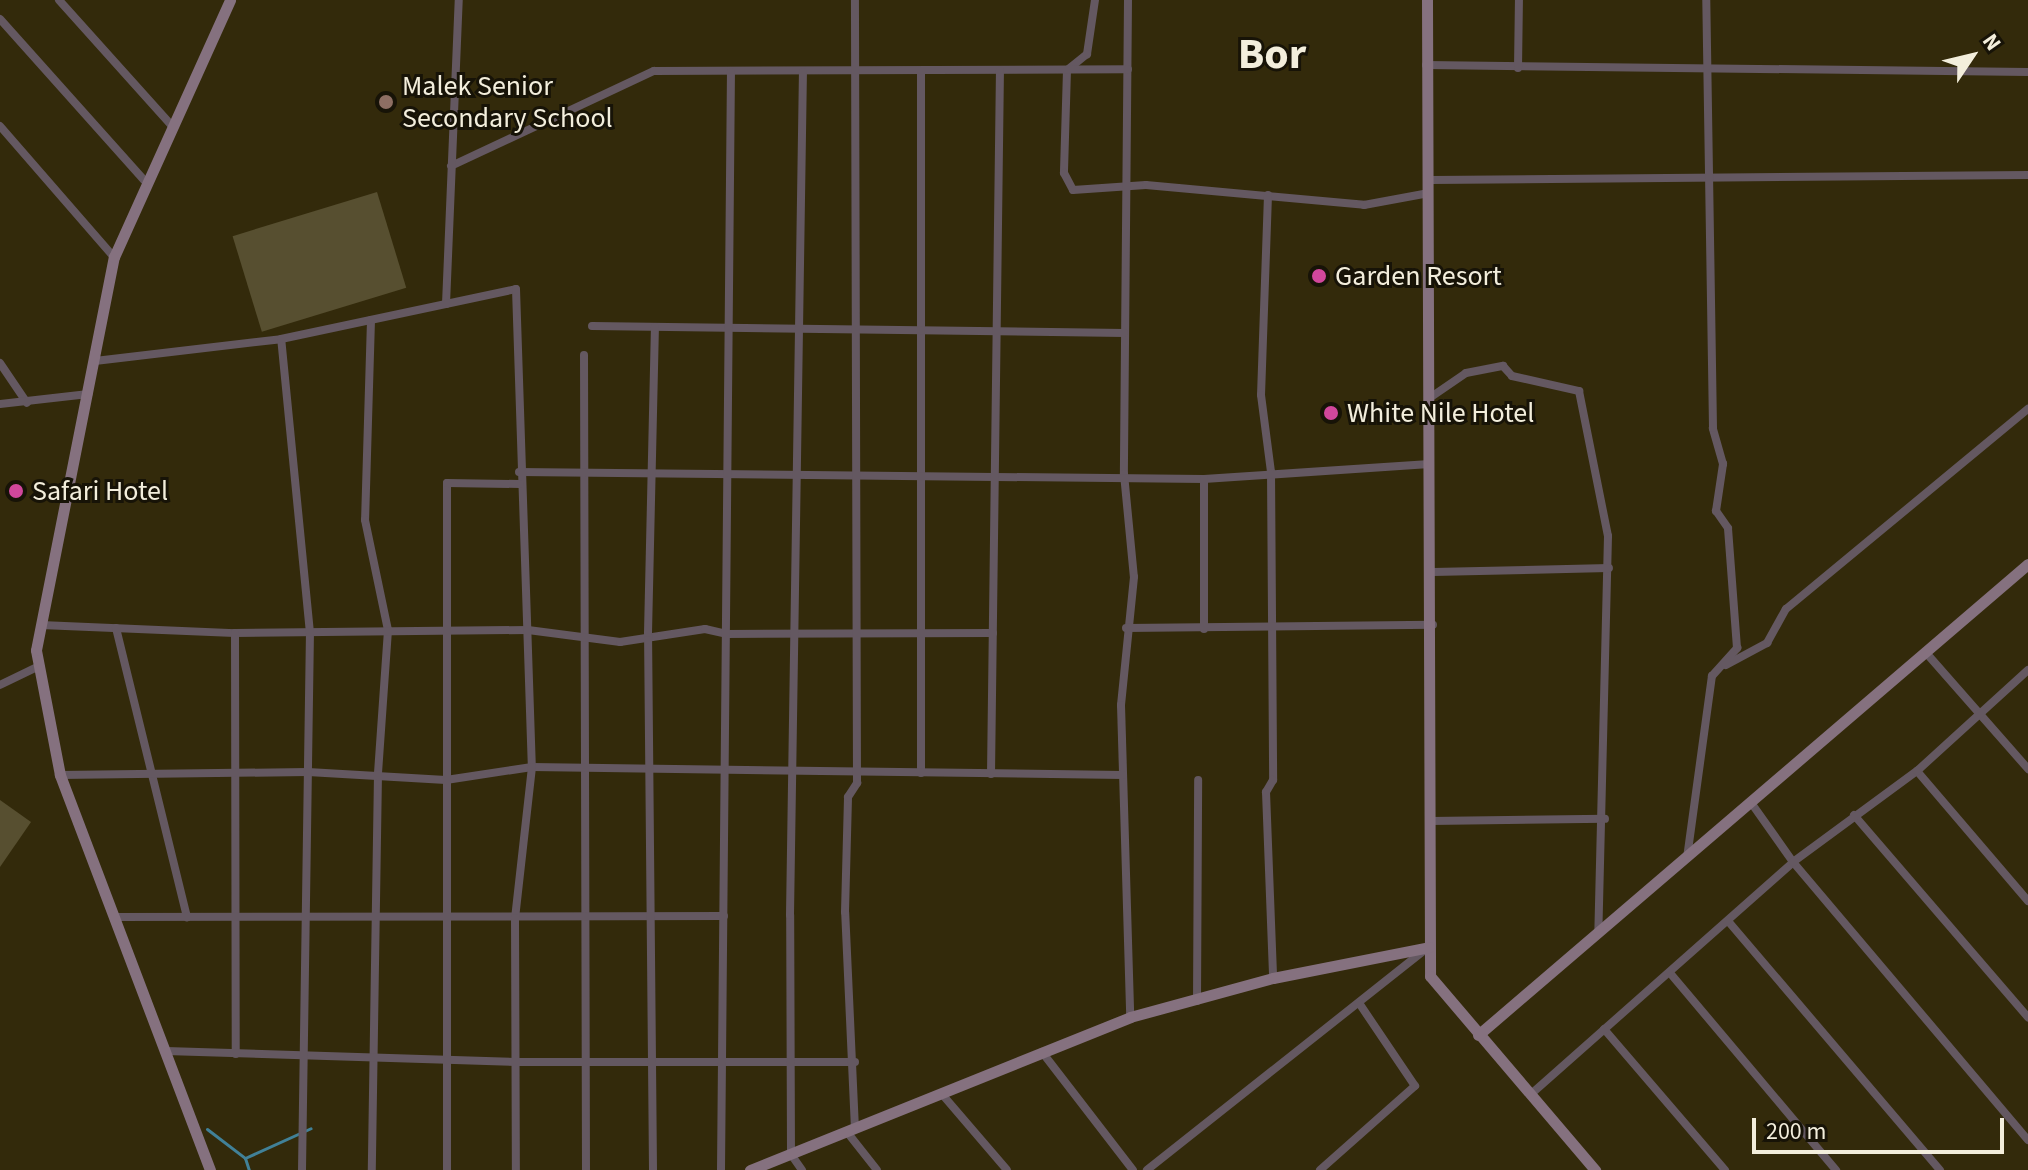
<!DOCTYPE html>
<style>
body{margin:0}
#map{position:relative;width:2028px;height:1170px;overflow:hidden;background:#332a0b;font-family:"Source Sans 3",sans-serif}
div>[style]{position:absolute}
.green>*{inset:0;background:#574f30;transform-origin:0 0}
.stream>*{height:3px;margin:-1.5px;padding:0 1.5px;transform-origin:1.5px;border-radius:1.5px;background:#418198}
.street>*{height:8px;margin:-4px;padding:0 4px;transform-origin:4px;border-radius:4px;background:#645861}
.secondary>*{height:11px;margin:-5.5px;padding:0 5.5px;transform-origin:5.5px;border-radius:5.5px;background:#85717f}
.dots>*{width:22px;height:22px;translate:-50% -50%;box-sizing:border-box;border:4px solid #171307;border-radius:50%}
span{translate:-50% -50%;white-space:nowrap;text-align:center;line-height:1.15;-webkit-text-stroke:6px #171307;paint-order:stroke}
.poi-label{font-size:28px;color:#f3eedc}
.left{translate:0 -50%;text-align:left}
.town-label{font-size:44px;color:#f3eedc;font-weight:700}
.north{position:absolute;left:1932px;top:16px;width:80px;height:80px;-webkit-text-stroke:6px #171307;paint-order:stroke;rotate:55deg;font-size:22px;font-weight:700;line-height:32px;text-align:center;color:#f3eedc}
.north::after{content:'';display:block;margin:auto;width:28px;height:36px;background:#f3eedc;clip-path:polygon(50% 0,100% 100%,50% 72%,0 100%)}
.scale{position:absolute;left:1752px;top:1118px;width:252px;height:36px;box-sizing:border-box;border:4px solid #f3eedc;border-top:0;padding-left:10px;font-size:24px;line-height:28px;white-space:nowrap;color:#f3eedc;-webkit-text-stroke:6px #171307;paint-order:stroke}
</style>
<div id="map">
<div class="green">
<div style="left:377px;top:192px;width:100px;height:151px;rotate:73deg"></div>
<div style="clip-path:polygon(0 800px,31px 822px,0 867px)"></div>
</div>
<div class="stream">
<div style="left:207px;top:1129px;width:48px;rotate:37.3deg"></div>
<div style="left:245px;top:1158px;width:13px;rotate:72deg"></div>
<div style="left:245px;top:1158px;width:72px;rotate:-24.4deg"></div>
</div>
<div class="street">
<div style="left:59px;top:0;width:168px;rotate:48.1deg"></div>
<div style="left:1095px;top:0;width:55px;rotate:98.4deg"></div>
<div style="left:1087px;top:54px;width:26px;rotate:141deg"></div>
<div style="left:1067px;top:70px;width:103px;rotate:91.7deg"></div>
<div style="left:1064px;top:173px;width:19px;rotate:62deg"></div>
<div style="left:1073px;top:190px;width:73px;rotate:-3.9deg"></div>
<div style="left:1146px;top:185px;width:219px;rotate:5.2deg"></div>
<div style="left:1364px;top:205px;width:66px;rotate:-10.5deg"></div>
<div style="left:1128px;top:0;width:474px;rotate:90.5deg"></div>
<div style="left:1124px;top:474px;width:103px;rotate:84.5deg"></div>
<div style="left:1134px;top:577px;width:129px;rotate:95.8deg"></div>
<div style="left:1121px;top:705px;width:312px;rotate:88.3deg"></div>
<div style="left:0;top:19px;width:216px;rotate:48.2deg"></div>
<div style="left:1426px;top:65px;width:602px;rotate:0.67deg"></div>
<div style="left:1518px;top:68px;width:68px;rotate:-89.2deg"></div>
<div style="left:921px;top:71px;width:702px;rotate:90deg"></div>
<div style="left:0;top:126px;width:174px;rotate:49deg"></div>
<div style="left:451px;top:166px;width:224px;rotate:-25.1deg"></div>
<div style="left:654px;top:71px;width:474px;rotate:-0.2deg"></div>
<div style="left:1431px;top:180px;width:597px;rotate:-0.48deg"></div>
<div style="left:1268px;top:195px;width:200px;rotate:92deg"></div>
<div style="left:1261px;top:395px;width:78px;rotate:82.6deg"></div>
<div style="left:1271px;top:472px;width:308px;rotate:89.6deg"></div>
<div style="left:1273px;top:780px;width:14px;rotate:120deg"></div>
<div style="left:1266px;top:792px;width:186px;rotate:87.8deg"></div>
<div style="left:446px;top:304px;width:304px;rotate:-87.6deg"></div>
<div style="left:371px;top:320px;width:200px;rotate:91.7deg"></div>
<div style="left:365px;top:520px;width:112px;rotate:78.2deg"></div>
<div style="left:388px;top:630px;width:144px;rotate:94deg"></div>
<div style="left:378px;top:774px;width:396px;rotate:90.9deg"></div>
<div style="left:592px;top:326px;width:532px;rotate:0.75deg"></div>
<div style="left:584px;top:355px;width:815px;rotate:89.86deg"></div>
<div style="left:95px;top:361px;width:187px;rotate:-6.7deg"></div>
<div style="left:0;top:363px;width:48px;rotate:56deg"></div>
<div style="left:1431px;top:397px;width:42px;rotate:-34.4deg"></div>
<div style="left:1466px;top:373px;width:38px;rotate:-11deg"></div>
<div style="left:1503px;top:366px;width:13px;rotate:48deg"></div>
<div style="left:1512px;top:376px;width:69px;rotate:12.6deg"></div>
<div style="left:1579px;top:391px;width:148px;rotate:78.7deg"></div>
<div style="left:1608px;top:536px;width:398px;rotate:91.4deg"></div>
<div style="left:0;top:404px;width:89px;rotate:-6.5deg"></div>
<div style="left:519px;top:472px;width:685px;rotate:0.59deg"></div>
<div style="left:1204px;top:479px;width:226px;rotate:-3.8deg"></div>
<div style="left:1433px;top:572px;width:176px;rotate:-1.3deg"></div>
<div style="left:41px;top:625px;width:194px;rotate:2.4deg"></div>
<div style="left:235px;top:633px;width:293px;rotate:-0.6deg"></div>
<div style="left:528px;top:630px;width:93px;rotate:7.4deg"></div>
<div style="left:620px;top:642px;width:86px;rotate:-8.7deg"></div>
<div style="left:705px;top:629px;width:22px;rotate:13deg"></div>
<div style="left:726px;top:634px;width:267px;rotate:-0.2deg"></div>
<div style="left:116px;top:628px;width:298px;rotate:76.2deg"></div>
<div style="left:1126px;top:628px;width:307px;rotate:-0.6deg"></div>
<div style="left:1204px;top:629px;width:150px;rotate:-90deg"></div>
<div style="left:235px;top:633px;width:421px;rotate:89.9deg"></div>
<div style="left:1928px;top:655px;width:152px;rotate:48.7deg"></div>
<div style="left:1726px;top:665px;width:47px;rotate:-28.2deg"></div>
<div style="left:1767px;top:643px;width:39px;rotate:-61deg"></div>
<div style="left:1786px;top:609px;width:314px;rotate:-39.6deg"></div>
<div style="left:0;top:685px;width:41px;rotate:-25.9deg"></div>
<div style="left:1917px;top:771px;width:171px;rotate:49.5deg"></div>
<div style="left:991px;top:774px;width:704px;rotate:-89.27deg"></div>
<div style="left:60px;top:775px;width:248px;rotate:-0.7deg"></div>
<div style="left:308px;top:772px;width:138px;rotate:3.3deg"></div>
<div style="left:446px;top:780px;width:87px;rotate:-8.6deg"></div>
<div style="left:532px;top:767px;width:591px;rotate:0.78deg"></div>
<div style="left:1752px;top:804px;width:71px;rotate:54.7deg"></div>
<div style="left:1793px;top:862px;width:364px;rotate:49.8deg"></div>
<div style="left:1854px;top:815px;width:267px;rotate:49.3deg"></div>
<div style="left:1430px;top:821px;width:175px;rotate:-0.7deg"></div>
<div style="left:1687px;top:858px;width:184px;rotate:-82.2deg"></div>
<div style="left:1712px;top:676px;width:38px;rotate:-48deg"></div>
<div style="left:1737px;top:648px;width:120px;rotate:-94.3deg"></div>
<div style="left:1728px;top:528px;width:21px;rotate:-125deg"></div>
<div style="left:1716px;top:511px;width:48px;rotate:-81.5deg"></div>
<div style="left:1723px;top:464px;width:37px;rotate:-106deg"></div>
<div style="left:1713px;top:428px;width:428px;rotate:-90.9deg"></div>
<div style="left:115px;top:917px;width:609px;rotate:-0.09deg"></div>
<div style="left:1728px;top:921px;width:327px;rotate:49.6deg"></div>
<div style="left:1670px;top:973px;width:258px;rotate:49.9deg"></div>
<div style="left:1197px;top:1001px;width:221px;rotate:-89.7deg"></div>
<div style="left:1604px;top:1029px;width:186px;rotate:49.4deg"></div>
<div style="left:166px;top:1051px;width:350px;rotate:1.8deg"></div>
<div style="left:516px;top:1062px;width:339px"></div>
<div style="left:1042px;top:1052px;width:149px;rotate:52.4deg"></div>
<div style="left:941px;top:1093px;width:101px;rotate:49.4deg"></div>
<div style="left:1530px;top:1095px;width:351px;rotate:-41.5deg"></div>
<div style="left:1793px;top:862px;width:154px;rotate:-36.3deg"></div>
<div style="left:1917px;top:771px;width:150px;rotate:-42.3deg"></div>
<div style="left:855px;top:1129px;width:217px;rotate:-92.6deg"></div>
<div style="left:845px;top:912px;width:115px;rotate:-88.5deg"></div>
<div style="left:848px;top:797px;width:17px;rotate:-57deg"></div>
<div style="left:857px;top:783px;width:783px;rotate:-90.15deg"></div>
<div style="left:847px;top:1132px;width:48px;rotate:51.7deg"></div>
<div style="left:302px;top:1170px;width:537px;rotate:-89.15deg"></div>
<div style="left:310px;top:633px;width:295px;rotate:-95.6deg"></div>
<div style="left:281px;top:339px;width:240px;rotate:-12deg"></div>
<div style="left:516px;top:289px;width:478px;rotate:88.1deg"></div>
<div style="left:532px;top:767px;width:152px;rotate:96.4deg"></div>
<div style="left:515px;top:918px;width:252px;rotate:89.8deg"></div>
<div style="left:447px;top:1170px;width:687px;rotate:-90deg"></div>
<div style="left:447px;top:483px;width:73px;rotate:0.8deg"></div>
<div style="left:653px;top:1170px;width:537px;rotate:-90.53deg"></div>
<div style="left:648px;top:633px;width:306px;rotate:-88.7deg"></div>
<div style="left:721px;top:1170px;width:1098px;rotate:-89.48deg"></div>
<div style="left:802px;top:1170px;width:19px;rotate:-125deg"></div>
<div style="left:791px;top:1154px;width:239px;rotate:-90.2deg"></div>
<div style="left:790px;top:915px;width:843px;rotate:-89.12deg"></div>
<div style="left:1147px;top:1170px;width:355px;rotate:-38.4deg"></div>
<div style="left:1320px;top:1170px;width:127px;rotate:-41.5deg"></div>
<div style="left:1415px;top:1086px;width:100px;rotate:-124deg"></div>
</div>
<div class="secondary">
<div style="left:1427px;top:0;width:976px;rotate:89.82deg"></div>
<div style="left:1430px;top:976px;width:255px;rotate:49.6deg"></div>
<div style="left:1478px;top:1035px;width:724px;rotate:-40.58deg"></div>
<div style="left:210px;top:1170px;width:423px;rotate:-110.8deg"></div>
<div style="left:60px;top:775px;width:127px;rotate:-100.9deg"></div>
<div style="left:36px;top:650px;width:401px;rotate:-78.8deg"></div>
<div style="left:114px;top:257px;width:282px;rotate:-65.7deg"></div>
<div style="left:750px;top:1170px;width:410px;rotate:-21.9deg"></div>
<div style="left:1130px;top:1017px;width:148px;rotate:-15.3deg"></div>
<div style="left:1273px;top:978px;width:159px;rotate:-11.2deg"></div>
</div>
<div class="dots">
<div style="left:386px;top:102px;background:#8d6e63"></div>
<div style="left:1319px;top:276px;background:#d1479c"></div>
<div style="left:1331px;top:413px;background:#d1479c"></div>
<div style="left:16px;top:491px;background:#d1479c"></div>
</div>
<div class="poi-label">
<span class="left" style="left:402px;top:102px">Malek Senior<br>Secondary School</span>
<span class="left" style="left:1335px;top:276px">Garden Resort</span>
<span class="left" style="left:1347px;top:413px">White Nile Hotel</span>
<span class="left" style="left:32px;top:491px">Safari Hotel</span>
</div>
<div class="town-label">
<span style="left:1272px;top:55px">Bor</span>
</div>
<div class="north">N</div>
<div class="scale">200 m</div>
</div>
